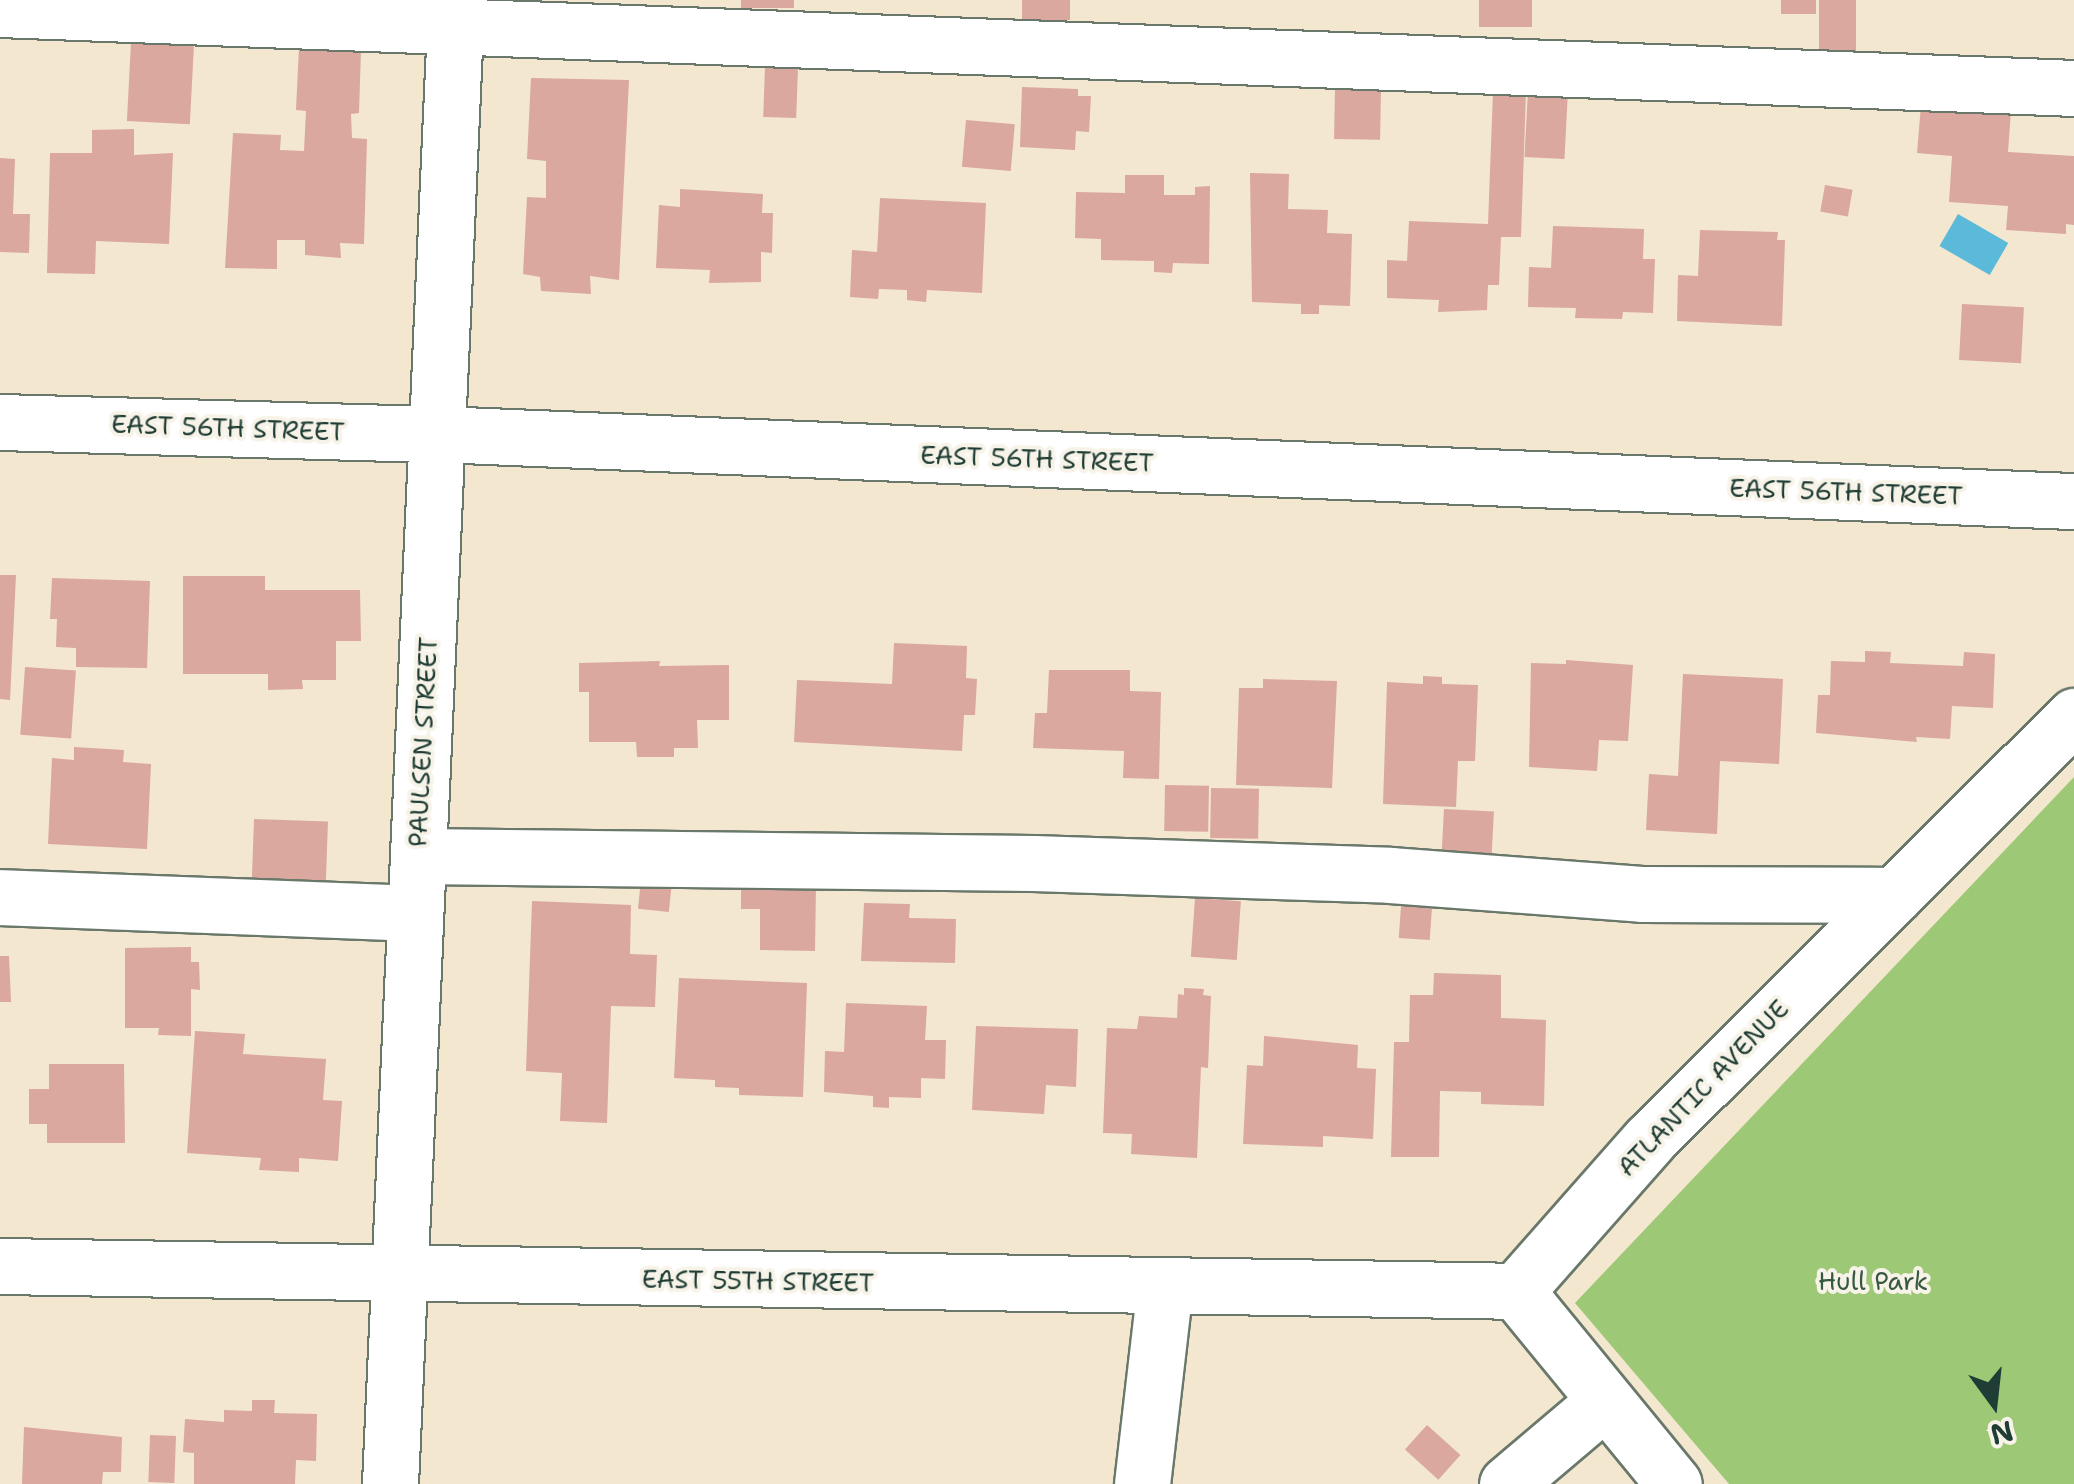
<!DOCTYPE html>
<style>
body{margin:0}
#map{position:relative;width:2074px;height:1484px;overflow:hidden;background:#f3e7cf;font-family:"Shantell Sans",sans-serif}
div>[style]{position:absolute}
.green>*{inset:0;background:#9dc976}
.water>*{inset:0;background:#5bb9d9;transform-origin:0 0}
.building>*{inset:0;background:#daa89e;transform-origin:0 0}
.roads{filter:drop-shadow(2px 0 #69786a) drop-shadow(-2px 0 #69786a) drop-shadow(0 2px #69786a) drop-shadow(0 -2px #69786a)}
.minor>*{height:55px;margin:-27.5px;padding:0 27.5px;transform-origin:27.5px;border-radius:27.5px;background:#fff}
span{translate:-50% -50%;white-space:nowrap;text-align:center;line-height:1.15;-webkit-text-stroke:8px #f7f3e8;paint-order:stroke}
.street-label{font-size:25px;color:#1f3d34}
.park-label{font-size:25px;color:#385941}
.north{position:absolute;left:1944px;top:1354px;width:100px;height:100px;-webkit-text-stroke:8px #f7f3e8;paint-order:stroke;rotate:165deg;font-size:28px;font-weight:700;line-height:40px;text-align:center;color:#1f3d34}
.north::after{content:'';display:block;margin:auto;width:35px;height:45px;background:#1f3d34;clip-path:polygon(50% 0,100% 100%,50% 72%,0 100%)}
</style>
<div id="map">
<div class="green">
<div style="clip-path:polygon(2074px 777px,2074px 1484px,1729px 1484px,1575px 1303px)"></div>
</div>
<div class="water">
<div style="left:1958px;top:214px;width:58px;height:37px;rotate:30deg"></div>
</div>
<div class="building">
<div style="left:741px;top:0;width:53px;height:8px"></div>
<div style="left:1022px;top:0;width:48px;height:20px"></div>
<div style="left:1479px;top:0;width:53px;height:27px"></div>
<div style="left:1781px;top:0;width:35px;height:14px"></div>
<div style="left:1819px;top:0;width:37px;height:52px"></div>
<div style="left:131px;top:43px;width:63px;height:78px;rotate:3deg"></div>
<div style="clip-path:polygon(299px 47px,361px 50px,359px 113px,351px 114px,352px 138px,367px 139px,364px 244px,340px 243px,341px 258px,305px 255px,305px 240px,277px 240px,277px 269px,225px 268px,233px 133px,281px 135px,280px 150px,304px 151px,306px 111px,296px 110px)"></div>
<div style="left:765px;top:66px;width:33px;height:51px;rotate:2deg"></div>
<div style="clip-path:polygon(531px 78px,629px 80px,619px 280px,590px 276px,591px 294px,541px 291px,540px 277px,523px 274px,527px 197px,546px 198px,546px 161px,527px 159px)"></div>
<div style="clip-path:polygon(1022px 87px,1078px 89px,1078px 96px,1091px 96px,1089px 132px,1076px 131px,1075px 150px,1020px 147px)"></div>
<div style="left:1335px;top:87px;width:46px;height:52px;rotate:1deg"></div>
<div style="left:1528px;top:90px;width:40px;height:67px;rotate:3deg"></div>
<div style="clip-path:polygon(1493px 92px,1526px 92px,1521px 237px,1501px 237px,1499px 285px,1488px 285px,1487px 310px,1438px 312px,1439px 300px,1387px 298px,1387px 260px,1407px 261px,1409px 221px,1488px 224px)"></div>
<div style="clip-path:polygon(1921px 105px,2011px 111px,2008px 152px,2074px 156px,2074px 225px,2066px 224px,2066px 234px,2006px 230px,2008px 206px,1949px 202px,1952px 156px,1917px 153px)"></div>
<div style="left:966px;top:120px;width:49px;height:47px;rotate:5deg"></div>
<div style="clip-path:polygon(134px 129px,134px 155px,173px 153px,169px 244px,96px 241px,95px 274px,47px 273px,50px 153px,92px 153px,92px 130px)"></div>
<div style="clip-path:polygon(0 158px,15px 159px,13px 214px,30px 214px,29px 253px,0 252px)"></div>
<div style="clip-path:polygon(1250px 173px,1289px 174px,1288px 209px,1328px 210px,1327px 233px,1352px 234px,1350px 306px,1319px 305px,1319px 314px,1301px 314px,1301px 304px,1252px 302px)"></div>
<div style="clip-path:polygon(1125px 175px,1164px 175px,1164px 195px,1195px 195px,1195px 187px,1210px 186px,1209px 264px,1173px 263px,1172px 273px,1154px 272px,1154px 261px,1101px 260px,1101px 239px,1075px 238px,1076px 192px,1125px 193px)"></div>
<div style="left:1825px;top:185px;width:28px;height:27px;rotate:10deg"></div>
<div style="clip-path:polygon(680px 189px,763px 194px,762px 213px,773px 213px,772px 253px,761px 252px,761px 282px,709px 283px,710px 270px,656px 268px,659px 205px,680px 207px)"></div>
<div style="clip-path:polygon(880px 198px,986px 203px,982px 293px,927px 290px,926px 302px,907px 300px,907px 290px,879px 289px,878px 299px,850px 297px,852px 250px,877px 252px)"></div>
<div style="clip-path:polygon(1553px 226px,1644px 229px,1643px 259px,1655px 259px,1653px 313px,1623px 312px,1622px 319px,1575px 318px,1576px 308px,1528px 307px,1529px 267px,1551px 268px)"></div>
<div style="clip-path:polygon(1700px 230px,1778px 232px,1777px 240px,1785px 240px,1782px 326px,1677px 321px,1678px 275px,1698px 276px)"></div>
<div style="left:1962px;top:304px;width:62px;height:56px;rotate:3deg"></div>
<div style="clip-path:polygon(0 575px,16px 575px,10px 700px,0 699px)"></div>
<div style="clip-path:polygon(183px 576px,265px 576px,265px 590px,360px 590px,361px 641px,336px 641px,336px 680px,302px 680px,303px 689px,268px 690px,268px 674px,183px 674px)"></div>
<div style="clip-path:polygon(52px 578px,150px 581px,147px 668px,76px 667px,76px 648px,56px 647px,57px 619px,50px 619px)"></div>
<div style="clip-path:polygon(894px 643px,967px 646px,966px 678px,977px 679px,975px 715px,964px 715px,962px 751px,794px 742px,797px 680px,892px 684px)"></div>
<div style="clip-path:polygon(1865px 651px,1891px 652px,1890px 663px,1963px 666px,1964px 652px,1995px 654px,1993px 708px,1952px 706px,1950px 739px,1916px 737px,1917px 742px,1816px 733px,1818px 695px,1830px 695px,1831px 661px,1865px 662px)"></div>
<div style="clip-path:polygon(1566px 660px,1633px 665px,1628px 741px,1599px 740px,1597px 771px,1529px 767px,1531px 663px,1566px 664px)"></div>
<div style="clip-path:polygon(660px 661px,659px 666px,729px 665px,729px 720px,697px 720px,698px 748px,674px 748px,674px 757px,637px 757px,636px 742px,589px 742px,589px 692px,579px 692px,579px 663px)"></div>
<div style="left:25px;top:667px;width:51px;height:68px;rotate:4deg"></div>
<div style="clip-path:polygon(1049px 670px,1130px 670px,1130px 691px,1161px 692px,1159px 779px,1123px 778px,1124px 751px,1033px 748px,1035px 713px,1047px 713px)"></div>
<div style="clip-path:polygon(1683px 674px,1783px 679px,1779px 764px,1720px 761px,1717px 834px,1646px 830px,1649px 774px,1678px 776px)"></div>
<div style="clip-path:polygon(1423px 676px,1442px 677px,1442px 684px,1478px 685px,1475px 761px,1458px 761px,1456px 807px,1383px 804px,1387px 682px,1423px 684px)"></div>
<div style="clip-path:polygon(1263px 679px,1337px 681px,1332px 788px,1236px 785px,1239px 688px,1263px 688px)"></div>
<div style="clip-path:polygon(74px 747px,124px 750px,123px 762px,151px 764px,147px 849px,48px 844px,52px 758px,74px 760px)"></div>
<div style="left:1165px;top:785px;width:44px;height:46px;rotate:1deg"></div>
<div style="left:1211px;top:788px;width:48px;height:50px;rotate:1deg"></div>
<div style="left:1444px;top:809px;width:50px;height:49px;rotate:3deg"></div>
<div style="left:254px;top:819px;width:74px;height:60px;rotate:2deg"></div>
<div style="left:641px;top:880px;width:31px;height:29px;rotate:6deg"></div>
<div style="clip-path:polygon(741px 885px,816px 885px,815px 951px,760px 950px,760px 909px,741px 909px)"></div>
<div style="left:1195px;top:898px;width:46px;height:59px;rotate:4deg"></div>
<div style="clip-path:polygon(532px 901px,631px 905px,630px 954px,657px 955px,655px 1007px,611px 1006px,607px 1123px,560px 1121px,562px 1073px,526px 1071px)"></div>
<div style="clip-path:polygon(864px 903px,910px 904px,909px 918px,956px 919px,955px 963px,861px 961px)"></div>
<div style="left:1401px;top:906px;width:31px;height:32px;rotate:4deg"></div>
<div style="clip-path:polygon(191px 947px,191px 962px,199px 962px,200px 990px,191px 989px,191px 1036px,158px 1035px,159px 1028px,125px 1028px,125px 948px)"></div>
<div style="clip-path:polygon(0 956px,9px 956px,11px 1002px,0 1002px)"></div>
<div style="clip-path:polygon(1434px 973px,1501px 975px,1501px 1018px,1546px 1020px,1544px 1106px,1481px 1104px,1481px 1092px,1440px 1091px,1439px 1157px,1391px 1157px,1394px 1042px,1409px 1042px,1410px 995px,1433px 995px)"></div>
<div style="clip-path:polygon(679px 978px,807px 983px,803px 1097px,739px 1095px,739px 1088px,715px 1087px,715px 1080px,674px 1078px)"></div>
<div style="clip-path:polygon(1184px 988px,1204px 989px,1203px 995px,1211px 996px,1208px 1068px,1201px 1067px,1197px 1158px,1131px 1154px,1132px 1134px,1103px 1133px,1107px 1028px,1137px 1029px,1139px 1016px,1177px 1018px,1178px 994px,1184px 995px)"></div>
<div style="clip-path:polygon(846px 1003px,927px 1006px,925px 1040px,946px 1040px,945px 1079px,921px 1078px,921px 1098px,889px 1097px,889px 1108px,873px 1107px,873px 1096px,824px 1092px,825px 1051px,844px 1052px)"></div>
<div style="clip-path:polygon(976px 1026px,1078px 1029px,1076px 1087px,1046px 1085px,1044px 1114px,972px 1110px)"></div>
<div style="clip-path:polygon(195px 1031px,245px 1034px,243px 1054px,326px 1059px,323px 1100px,342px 1101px,338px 1161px,299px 1158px,299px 1172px,259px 1170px,261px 1158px,187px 1153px)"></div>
<div style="clip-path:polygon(1264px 1036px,1358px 1045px,1357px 1068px,1376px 1069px,1373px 1139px,1323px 1136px,1323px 1147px,1243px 1144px,1247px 1065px,1263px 1066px)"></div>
<div style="clip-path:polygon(49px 1064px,124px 1064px,125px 1143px,47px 1143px,47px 1124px,29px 1124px,29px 1089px,49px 1089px)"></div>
<div style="clip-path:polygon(252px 1400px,275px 1400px,274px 1413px,317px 1414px,316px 1461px,296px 1460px,295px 1484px,194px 1484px,194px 1453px,183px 1452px,185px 1419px,224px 1422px,224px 1410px,252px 1411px)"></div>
<div style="left:1427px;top:1425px;width:45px;height:33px;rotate:42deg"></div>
<div style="clip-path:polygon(24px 1427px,122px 1437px,121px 1472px,103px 1472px,102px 1484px,22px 1484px)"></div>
<div style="left:150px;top:1435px;width:26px;height:47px;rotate:2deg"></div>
</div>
<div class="roads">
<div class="minor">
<div style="left:0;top:9px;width:2076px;rotate:2.18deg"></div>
<div style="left:0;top:422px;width:438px;rotate:1.6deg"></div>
<div style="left:438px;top:434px;width:1637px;rotate:2.35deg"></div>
<div style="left:418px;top:856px;width:615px;rotate:0.65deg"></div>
<div style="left:1033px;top:863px;width:357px;rotate:1.9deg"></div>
<div style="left:1390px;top:875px;width:252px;rotate:4.3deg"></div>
<div style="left:1641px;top:894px;width:254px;rotate:0.2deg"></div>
<div style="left:0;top:897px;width:415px;rotate:2.2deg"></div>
<div style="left:0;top:1266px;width:1516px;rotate:0.94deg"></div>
<div style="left:1516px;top:1291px;width:203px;rotate:-48.6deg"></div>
<div style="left:1650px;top:1139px;width:599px;rotate:-44.93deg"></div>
<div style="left:1516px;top:1291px;width:249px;rotate:50.7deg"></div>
<div style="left:390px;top:1484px;width:1485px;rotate:-87.45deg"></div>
<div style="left:1142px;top:1484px;width:199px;rotate:-83.4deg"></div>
<div style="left:1507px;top:1484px;width:128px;rotate:-40.3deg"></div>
</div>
</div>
<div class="street-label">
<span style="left:228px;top:428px;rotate:2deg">EAST 56TH STREET</span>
<span style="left:1037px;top:459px;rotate:2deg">EAST 56TH STREET</span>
<span style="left:1846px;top:492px;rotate:2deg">EAST 56TH STREET</span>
<span style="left:423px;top:742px;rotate:-87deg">PAULSEN STREET</span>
<span style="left:1703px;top:1088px;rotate:-46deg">ATLANTIC AVENUE</span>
<span style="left:758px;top:1281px;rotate:1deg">EAST 55TH STREET</span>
</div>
<div class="park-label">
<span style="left:1873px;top:1281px">Hull Park</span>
</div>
<div class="north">N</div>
</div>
